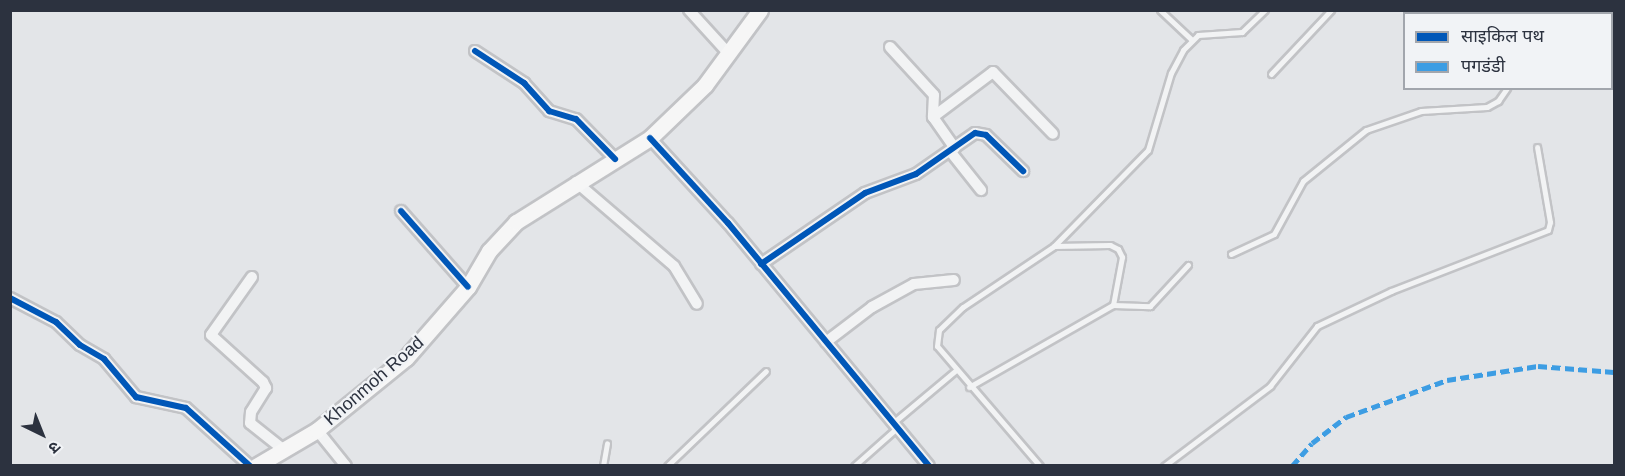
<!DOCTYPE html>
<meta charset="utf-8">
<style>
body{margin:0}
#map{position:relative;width:1625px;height:476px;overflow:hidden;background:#e3e5e8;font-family:Arial,"Noto Sans Devanagari",sans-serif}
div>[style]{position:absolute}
.roads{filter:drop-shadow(2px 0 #c2c3c6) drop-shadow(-2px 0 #c2c3c6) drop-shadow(0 2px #c2c3c6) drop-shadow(0 -2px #c2c3c6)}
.service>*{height:5px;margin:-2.5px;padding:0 2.5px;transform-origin:2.5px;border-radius:2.5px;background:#f2f3f4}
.minor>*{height:10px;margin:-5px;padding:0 5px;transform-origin:5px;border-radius:5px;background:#f2f3f4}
.secondary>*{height:15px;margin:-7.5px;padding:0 7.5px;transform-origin:7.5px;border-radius:7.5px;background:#f6f6f6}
.quiet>*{height:4.5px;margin-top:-2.25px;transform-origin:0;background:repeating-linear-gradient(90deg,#3d9de3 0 9px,transparent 0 13.5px)}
.cycleway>*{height:6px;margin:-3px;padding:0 3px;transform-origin:3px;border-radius:3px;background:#0057b8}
span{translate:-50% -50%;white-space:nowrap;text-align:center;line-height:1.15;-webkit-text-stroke:4.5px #f1f3f6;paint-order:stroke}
.street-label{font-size:18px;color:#2c323f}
.frame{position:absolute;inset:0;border:12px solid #2c323f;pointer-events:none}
.legend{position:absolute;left:1403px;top:12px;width:210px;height:78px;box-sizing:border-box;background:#f1f3f6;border:2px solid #a2a6ad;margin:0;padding:8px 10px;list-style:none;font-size:18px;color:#2c323f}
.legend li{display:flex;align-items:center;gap:12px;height:30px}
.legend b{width:30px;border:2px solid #a2a6ad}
.north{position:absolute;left:12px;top:404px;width:60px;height:60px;-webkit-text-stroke:4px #f1f3f6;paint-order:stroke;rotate:137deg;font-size:16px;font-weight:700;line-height:24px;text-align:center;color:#2c323f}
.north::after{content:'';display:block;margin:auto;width:21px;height:27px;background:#2c323f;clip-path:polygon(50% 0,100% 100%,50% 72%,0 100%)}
</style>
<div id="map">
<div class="roads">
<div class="service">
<div style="left:1160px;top:10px;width:44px;rotate:43.2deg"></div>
<div style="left:1548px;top:14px;width:4px;rotate:-63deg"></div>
<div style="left:1271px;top:74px;width:88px;rotate:-46.8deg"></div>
<div style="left:1054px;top:246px;width:134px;rotate:-45.6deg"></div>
<div style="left:1148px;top:150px;width:80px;rotate:-73.4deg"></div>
<div style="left:1171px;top:73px;width:26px;rotate:-62deg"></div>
<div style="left:1183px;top:50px;width:21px;rotate:-45deg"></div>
<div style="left:1198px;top:35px;width:44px;rotate:-3.9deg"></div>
<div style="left:1242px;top:32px;width:32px;rotate:-44deg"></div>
<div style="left:1231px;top:254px;width:47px;rotate:-24.9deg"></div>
<div style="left:1274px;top:234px;width:60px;rotate:-61.3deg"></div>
<div style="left:1303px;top:181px;width:81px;rotate:-39deg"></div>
<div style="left:1366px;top:130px;width:58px;rotate:-19.1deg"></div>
<div style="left:1421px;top:111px;width:66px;rotate:-3.5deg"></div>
<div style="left:1487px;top:107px;width:13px;rotate:-29deg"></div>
<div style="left:1498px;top:101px;width:16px;rotate:-55deg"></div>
<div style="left:969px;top:387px;width:166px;rotate:-29.7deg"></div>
<div style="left:894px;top:422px;width:80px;rotate:-39.9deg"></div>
<div style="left:603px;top:466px;width:23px;rotate:-80deg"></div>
<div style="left:667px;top:466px;width:137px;rotate:-43.8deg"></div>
<div style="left:854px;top:466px;width:57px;rotate:-41.5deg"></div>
<div style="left:1040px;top:466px;width:158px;rotate:-130.6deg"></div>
<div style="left:937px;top:346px;width:16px;rotate:-83deg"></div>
<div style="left:939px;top:330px;width:33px;rotate:-44deg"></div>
<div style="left:963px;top:307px;width:110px;rotate:-33.8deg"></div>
<div style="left:1054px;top:246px;width:56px;rotate:-1deg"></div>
<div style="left:1110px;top:245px;width:9px;rotate:27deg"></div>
<div style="left:1118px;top:249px;width:9px;rotate:63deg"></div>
<div style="left:1122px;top:257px;width:49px;rotate:100.6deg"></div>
<div style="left:1113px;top:305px;width:37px;rotate:2deg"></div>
<div style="left:1150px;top:306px;width:56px;rotate:-47.2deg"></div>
<div style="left:1164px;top:466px;width:133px;rotate:-37deg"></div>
<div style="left:1270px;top:386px;width:76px;rotate:-51.9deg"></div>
<div style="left:1317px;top:326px;width:82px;rotate:-25.3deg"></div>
<div style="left:1391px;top:291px;width:168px;rotate:-21.2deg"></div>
<div style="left:1548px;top:230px;width:8px;rotate:-76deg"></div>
<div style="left:1550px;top:222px;width:76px;rotate:-99.8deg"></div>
</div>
<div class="minor">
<div style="left:689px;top:10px;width:61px;rotate:47.7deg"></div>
<div style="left:890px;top:47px;width:65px;rotate:47.5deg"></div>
<div style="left:934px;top:95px;width:22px;rotate:93deg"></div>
<div style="left:933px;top:117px;width:38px;rotate:55deg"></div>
<div style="left:475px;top:51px;width:59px;rotate:33.1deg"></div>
<div style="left:524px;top:83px;width:38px;rotate:48deg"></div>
<div style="left:549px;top:111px;width:28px;rotate:17deg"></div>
<div style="left:576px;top:119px;width:56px;rotate:45.7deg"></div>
<div style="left:933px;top:117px;width:75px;rotate:-36.9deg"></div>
<div style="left:993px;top:72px;width:86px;rotate:45.9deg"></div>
<div style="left:650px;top:138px;width:115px;rotate:47.5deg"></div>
<div style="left:728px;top:223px;width:315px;rotate:50.4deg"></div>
<div style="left:950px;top:151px;width:50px;rotate:51.5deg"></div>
<div style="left:576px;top:182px;width:129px;rotate:40.6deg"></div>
<div style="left:674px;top:266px;width:44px;rotate:58.8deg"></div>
<div style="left:401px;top:211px;width:101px;rotate:48.6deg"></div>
<div style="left:761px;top:264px;width:126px;rotate:-34.3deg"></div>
<div style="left:865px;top:193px;width:54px;rotate:-20.4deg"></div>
<div style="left:916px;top:174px;width:72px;rotate:-34.8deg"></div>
<div style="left:975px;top:133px;width:11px;rotate:10deg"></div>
<div style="left:986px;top:135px;width:52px;rotate:44.2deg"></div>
<div style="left:252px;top:277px;width:71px;rotate:125.3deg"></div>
<div style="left:211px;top:335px;width:70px;rotate:42.1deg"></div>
<div style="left:263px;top:382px;width:7px;rotate:63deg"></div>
<div style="left:266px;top:388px;width:28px;rotate:122deg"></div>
<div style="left:251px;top:412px;width:11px;rotate:95deg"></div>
<div style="left:250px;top:423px;width:43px;rotate:38.5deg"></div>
<div style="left:10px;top:298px;width:52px;rotate:27.6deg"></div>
<div style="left:56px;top:322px;width:33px;rotate:44deg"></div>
<div style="left:80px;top:345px;width:28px;rotate:30deg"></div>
<div style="left:104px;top:359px;width:50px;rotate:49.9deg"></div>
<div style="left:136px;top:397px;width:51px;rotate:12.4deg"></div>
<div style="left:186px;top:408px;width:86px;rotate:42.2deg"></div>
<div style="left:826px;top:342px;width:58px;rotate:-37.3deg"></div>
<div style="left:872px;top:307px;width:48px;rotate:-28.7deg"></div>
<div style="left:914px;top:284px;width:40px;rotate:-5.7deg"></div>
<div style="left:317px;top:430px;width:46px;rotate:51.1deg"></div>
</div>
<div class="secondary">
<div style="left:256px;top:466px;width:71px;rotate:-30.5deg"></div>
<div style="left:317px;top:430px;width:114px;rotate:-39deg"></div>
<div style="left:406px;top:358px;width:94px;rotate:-48.9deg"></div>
<div style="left:468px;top:287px;width:42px;rotate:-59.7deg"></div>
<div style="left:489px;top:251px;width:40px;rotate:-47deg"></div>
<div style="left:516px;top:222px;width:158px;rotate:-32.1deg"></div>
<div style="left:650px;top:138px;width:76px;rotate:-43.9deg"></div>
<div style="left:705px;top:85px;width:93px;rotate:-53.7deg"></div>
</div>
</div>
<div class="quiet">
<div style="left:1292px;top:466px;width:30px;rotate:-49deg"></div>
<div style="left:1312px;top:443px;width:43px;rotate:-37.4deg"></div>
<div style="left:1346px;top:417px;width:108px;rotate:-20.1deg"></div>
<div style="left:1447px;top:380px;width:92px;rotate:-8.7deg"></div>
<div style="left:1538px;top:366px;width:76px;rotate:4.5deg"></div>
</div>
<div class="cycleway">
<div style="left:475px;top:51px;width:59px;rotate:33.1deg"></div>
<div style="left:524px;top:83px;width:38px;rotate:48deg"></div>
<div style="left:549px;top:111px;width:28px;rotate:17deg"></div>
<div style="left:576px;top:119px;width:56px;rotate:45.7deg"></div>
<div style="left:650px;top:138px;width:115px;rotate:47.5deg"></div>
<div style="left:728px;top:223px;width:315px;rotate:50.4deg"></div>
<div style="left:401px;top:211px;width:101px;rotate:48.6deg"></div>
<div style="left:761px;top:264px;width:126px;rotate:-34.3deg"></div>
<div style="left:865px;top:193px;width:54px;rotate:-20.4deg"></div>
<div style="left:916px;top:174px;width:72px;rotate:-34.8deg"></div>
<div style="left:975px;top:133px;width:11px;rotate:10deg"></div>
<div style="left:986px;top:135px;width:52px;rotate:44.2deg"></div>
<div style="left:10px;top:298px;width:52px;rotate:27.6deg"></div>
<div style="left:56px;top:322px;width:33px;rotate:44deg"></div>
<div style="left:80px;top:345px;width:28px;rotate:30deg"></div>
<div style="left:104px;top:359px;width:50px;rotate:49.9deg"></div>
<div style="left:136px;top:397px;width:51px;rotate:12.4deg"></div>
<div style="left:186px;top:408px;width:86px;rotate:42.2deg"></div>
</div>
<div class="street-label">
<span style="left:374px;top:381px;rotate:-41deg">Khonmoh Road</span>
</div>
<div class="frame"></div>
<ul class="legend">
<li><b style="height:8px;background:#0057b8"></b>साइकिल पथ</li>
<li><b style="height:8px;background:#3d9de3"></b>पगडंडी</li>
</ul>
<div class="north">उ</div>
</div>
